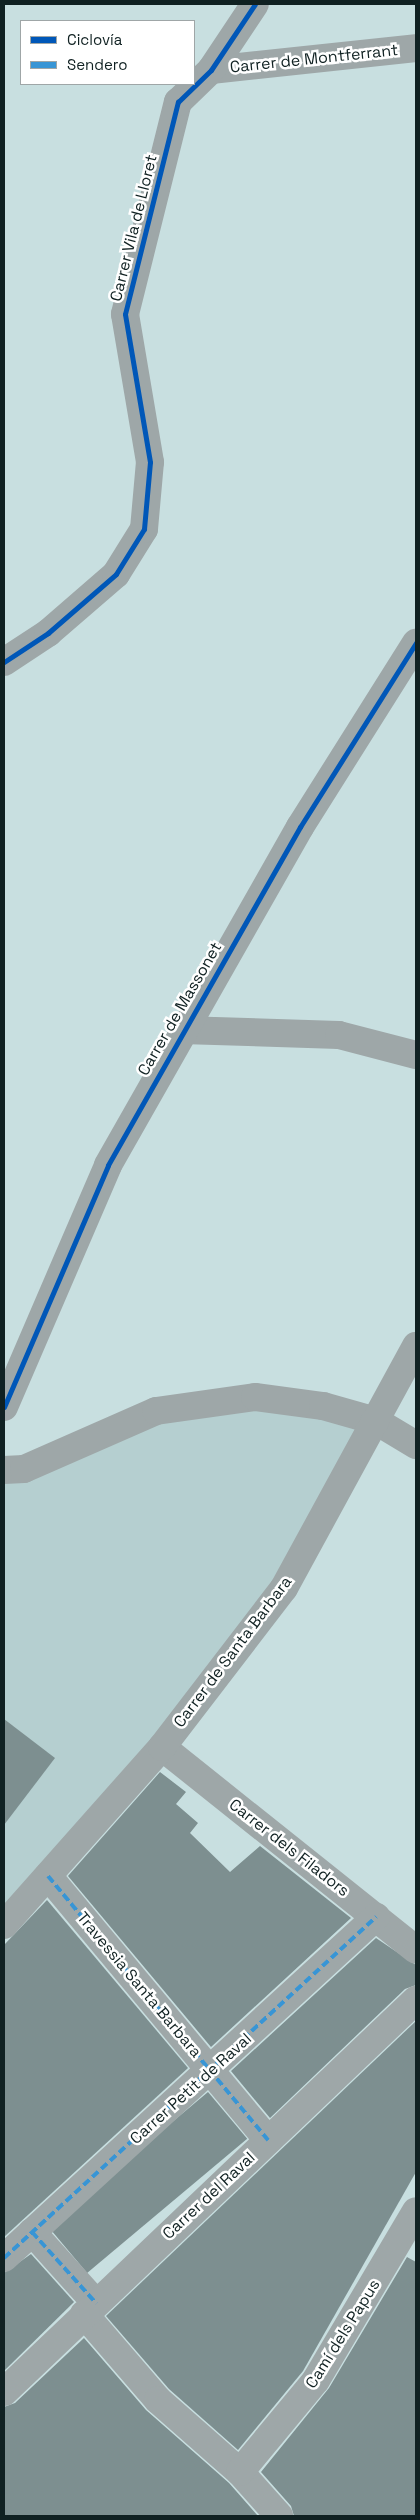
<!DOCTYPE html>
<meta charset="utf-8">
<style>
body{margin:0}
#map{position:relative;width:420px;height:2520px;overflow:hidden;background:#c8dfe0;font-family:"Space Grotesk",sans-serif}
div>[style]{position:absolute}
.green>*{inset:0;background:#b5cfd0}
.building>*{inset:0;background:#7d8f90;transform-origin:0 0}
.street>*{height:28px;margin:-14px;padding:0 14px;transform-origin:14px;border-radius:14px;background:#9ea7a8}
.quiet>*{height:4px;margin-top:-2px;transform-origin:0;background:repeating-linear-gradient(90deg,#3895d5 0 8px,transparent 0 12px)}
.cycleway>*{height:5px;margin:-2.5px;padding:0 2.5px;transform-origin:2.5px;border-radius:2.5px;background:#0057b8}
span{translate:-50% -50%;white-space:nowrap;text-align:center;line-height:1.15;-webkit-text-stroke:5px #fff;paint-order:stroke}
.street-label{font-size:16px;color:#102122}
.frame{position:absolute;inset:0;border:5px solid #102122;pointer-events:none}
.legend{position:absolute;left:20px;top:20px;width:175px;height:65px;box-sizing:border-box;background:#fff;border:1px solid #9fa6a7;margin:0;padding:6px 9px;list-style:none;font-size:15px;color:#102122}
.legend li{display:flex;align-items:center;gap:10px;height:25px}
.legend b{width:25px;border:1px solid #9fa6a7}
</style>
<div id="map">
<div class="green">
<div style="clip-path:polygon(255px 1397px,376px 1421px,284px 1588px,4px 1913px,4px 1470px,156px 1411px)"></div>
</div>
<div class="building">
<div style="clip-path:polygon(4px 1719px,55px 1758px,4px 1825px)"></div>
<div style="clip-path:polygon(160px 1772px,186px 1792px,176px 1804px,198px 1823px,190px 1833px,230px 1872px,260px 1846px,351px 1918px,211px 2047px,68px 1876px)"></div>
<div style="clip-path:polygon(47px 1900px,188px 2068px,4px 2237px,4px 1945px)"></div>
<div style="clip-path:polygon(376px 1938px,416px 1965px,416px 1985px,405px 1989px,270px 2118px,231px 2071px)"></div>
<div style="clip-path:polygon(416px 2021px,416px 2172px,303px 2371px,238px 2450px,169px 2389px,106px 2316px)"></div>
<div style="left:208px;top:2092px;width:61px;height:209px;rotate:50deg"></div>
<div style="clip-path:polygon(31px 2254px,74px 2302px,4px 2371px,4px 2273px)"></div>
<div style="clip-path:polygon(407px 2257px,416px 2262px,416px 2516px,294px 2516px,291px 2506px,261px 2472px,329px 2388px)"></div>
<div style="clip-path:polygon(84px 2338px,146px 2410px,229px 2483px,258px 2516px,4px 2516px,4px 2407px,15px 2403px)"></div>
</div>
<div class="street">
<div style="left:211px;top:70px;width:206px;rotate:-6.1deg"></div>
<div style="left:4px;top:662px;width:53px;rotate:-33.4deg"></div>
<div style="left:48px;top:633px;width:90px;rotate:-40.9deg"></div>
<div style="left:116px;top:574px;width:53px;rotate:-58.1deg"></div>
<div style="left:144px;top:529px;width:67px;rotate:-84.9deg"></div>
<div style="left:150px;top:462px;width:150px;rotate:-99.6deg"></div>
<div style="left:125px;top:314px;width:219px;rotate:-76deg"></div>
<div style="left:178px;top:102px;width:46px;rotate:-44.1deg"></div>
<div style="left:211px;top:70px;width:79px;rotate:-56.3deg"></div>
<div style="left:182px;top:1030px;width:157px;rotate:1.8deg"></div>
<div style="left:339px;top:1035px;width:80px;rotate:14.6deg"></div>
<div style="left:4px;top:1407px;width:263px;rotate:-66.7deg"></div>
<div style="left:108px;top:1165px;width:389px;rotate:-60.4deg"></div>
<div style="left:300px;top:827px;width:218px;rotate:-57.8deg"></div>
<div style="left:4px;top:1470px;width:20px;rotate:-3deg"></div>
<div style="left:24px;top:1469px;width:144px;rotate:-23.7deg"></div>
<div style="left:156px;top:1411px;width:100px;rotate:-8deg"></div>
<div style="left:255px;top:1397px;width:69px;rotate:7.5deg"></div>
<div style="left:323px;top:1406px;width:55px;rotate:15.8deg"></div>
<div style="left:376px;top:1421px;width:47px;rotate:31deg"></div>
<div style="left:162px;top:1747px;width:325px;rotate:38.6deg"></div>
<div style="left:48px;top:1876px;width:344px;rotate:50.2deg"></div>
<div style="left:4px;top:1925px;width:238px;rotate:-48.4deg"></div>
<div style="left:162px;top:1747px;width:200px;rotate:-52.5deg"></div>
<div style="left:284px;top:1588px;width:276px;rotate:-61.4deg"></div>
<div style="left:32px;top:2232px;width:96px;rotate:48deg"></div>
<div style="left:4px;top:2258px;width:505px;rotate:-42.51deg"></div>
<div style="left:84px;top:2314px;width:113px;rotate:49.3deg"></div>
<div style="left:158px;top:2400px;width:109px;rotate:41.3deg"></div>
<div style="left:240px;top:2472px;width:59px;rotate:48.4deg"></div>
<div style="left:4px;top:2392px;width:569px;rotate:-43.58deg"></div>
<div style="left:240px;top:2472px;width:119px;rotate:-50.4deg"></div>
<div style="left:316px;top:2380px;width:196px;rotate:-59.4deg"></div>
</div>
<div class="quiet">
<div style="left:48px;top:1876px;width:344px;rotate:50.2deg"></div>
<div style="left:32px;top:2232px;width:96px;rotate:48deg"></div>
<div style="left:4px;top:2258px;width:505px;rotate:-42.51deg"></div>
</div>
<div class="cycleway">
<div style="left:4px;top:662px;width:53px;rotate:-33.4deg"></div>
<div style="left:48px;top:633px;width:90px;rotate:-40.9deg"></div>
<div style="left:116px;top:574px;width:53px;rotate:-58.1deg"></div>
<div style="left:144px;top:529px;width:67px;rotate:-84.9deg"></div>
<div style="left:150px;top:462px;width:150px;rotate:-99.6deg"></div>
<div style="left:125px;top:314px;width:219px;rotate:-76deg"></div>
<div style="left:178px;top:102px;width:46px;rotate:-44.1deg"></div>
<div style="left:211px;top:70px;width:79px;rotate:-56.3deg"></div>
<div style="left:4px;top:1407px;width:263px;rotate:-66.7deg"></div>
<div style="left:108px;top:1165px;width:389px;rotate:-60.4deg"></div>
<div style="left:300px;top:827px;width:218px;rotate:-57.8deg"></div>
</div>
<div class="street-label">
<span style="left:314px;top:59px;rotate:-6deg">Carrer de Montferrant</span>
<span style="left:134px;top:228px;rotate:-76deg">Carrer Vila de Lloret</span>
<span style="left:180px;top:1009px;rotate:-60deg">Carrer de Massonet</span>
<span style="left:233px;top:1652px;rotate:-53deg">Carrer de Santa Barbara</span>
<span style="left:289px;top:1848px;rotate:38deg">Carrer dels Filadors</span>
<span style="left:139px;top:1985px;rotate:50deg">Travessia Santa Barbara</span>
<span style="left:191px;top:2089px;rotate:-42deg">Carrer Petit de Raval</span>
<span style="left:209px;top:2196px;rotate:-43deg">Carrer del Raval</span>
<span style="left:343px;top:2334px;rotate:-58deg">Camí dels Papus</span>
</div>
<div class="frame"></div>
<ul class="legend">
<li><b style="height:6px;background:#0057b8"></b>Ciclovía</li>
<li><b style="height:6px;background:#3895d5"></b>Sendero</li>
</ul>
</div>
